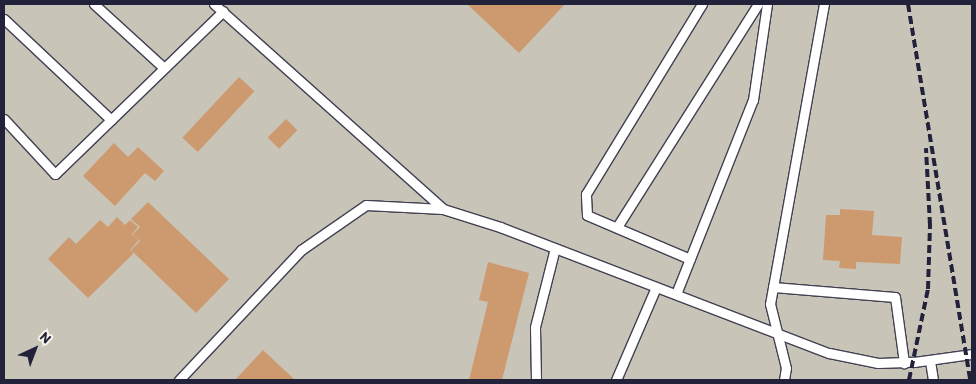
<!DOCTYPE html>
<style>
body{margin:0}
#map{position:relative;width:976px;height:384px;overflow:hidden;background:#f5e8d3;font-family:Itim,sans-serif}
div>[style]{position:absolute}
.industrial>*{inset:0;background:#c9c4b8;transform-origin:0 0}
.building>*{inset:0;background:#cd9a6f;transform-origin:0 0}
.roads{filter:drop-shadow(1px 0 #424052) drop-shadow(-1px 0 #424052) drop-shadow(0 1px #424052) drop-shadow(0 -1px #424052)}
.lane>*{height:9px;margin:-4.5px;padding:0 4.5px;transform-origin:4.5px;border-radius:4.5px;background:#fff}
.rail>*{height:4px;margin-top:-2px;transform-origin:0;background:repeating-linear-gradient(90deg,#22223b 0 8px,transparent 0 12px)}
span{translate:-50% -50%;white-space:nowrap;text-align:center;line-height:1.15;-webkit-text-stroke:5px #f7f3e8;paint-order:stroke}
.frame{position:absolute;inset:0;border:5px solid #22223b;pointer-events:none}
.north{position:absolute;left:10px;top:324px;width:50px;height:50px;-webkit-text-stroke:4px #f7f3e8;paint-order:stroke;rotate:43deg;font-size:14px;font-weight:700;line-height:20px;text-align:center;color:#22223b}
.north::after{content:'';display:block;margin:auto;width:18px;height:22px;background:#22223b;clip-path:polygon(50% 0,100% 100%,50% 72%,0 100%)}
</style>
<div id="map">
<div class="industrial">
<div style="left:4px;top:4px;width:968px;height:376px"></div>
</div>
<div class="building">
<div style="clip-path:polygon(467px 4px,565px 4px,519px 53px)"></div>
<div style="left:239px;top:77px;width:21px;height:83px;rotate:43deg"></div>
<div style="left:286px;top:119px;width:16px;height:26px;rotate:45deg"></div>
<div style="clip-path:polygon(114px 143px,128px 157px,138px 147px,164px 171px,155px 181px,145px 173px,115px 206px,83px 176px)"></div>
<div style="clip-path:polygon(148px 202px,229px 279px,196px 313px,131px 250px,140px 241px,133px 234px,140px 227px,131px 219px)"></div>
<div style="clip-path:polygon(840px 209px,874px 211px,872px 235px,902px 237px,900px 264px,856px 262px,856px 269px,839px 268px,840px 261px,823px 260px,826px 215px,840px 215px)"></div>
<div style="clip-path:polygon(117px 217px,125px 225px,130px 220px,138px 227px,132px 234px,139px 240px,130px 250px,134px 253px,88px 298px,48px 259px,69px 237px,76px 244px,100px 220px,108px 227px)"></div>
<div style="clip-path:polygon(488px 262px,529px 273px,502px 380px,469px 380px,488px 302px,479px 300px)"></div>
<div style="clip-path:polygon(263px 350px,295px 380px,235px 380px)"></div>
</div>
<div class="roads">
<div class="lane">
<div style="left:94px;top:4px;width:95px;rotate:42.4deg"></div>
<div style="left:214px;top:4px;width:307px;rotate:41.8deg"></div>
<div style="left:443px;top:209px;width:60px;rotate:17.5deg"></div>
<div style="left:500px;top:227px;width:352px;rotate:21deg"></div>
<div style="left:829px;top:353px;width:50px;rotate:11.5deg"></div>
<div style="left:878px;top:363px;width:36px;rotate:-2deg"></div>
<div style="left:914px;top:362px;width:59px;rotate:-7.9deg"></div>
<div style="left:4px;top:19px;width:147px;rotate:43.3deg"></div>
<div style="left:4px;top:119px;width:75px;rotate:47.2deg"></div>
<div style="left:55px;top:174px;width:234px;rotate:-44.1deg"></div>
<div style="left:617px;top:227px;width:264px;rotate:-57.7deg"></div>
<div style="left:690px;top:259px;width:112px;rotate:-156.9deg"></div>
<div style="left:587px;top:215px;width:21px;rotate:-93deg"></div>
<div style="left:586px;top:194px;width:223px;rotate:-58.6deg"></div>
<div style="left:773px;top:287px;width:122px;rotate:4.7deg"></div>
<div style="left:895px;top:297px;width:67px;rotate:82.2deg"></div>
<div style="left:676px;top:294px;width:209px;rotate:-68.4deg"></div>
<div style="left:753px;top:100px;width:97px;rotate:-81.7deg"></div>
<div style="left:930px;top:361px;width:19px;rotate:81deg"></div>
<div style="left:179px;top:380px;width:178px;rotate:-46.8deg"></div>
<div style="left:301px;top:250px;width:79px;rotate:-34.7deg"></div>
<div style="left:366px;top:205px;width:77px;rotate:3deg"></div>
<div style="left:536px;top:380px;width:53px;rotate:-91.1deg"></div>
<div style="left:535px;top:327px;width:81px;rotate:-75.8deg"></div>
<div style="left:616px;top:380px;width:101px;rotate:-66.7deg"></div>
<div style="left:784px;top:380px;width:12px;rotate:-81deg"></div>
<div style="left:786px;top:368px;width:66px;rotate:-104deg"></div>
<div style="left:770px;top:304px;width:305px;rotate:-79.8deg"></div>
</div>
</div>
<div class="rail">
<div style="left:908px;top:4px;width:381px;rotate:80.6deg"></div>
<div style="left:909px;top:380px;width:93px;rotate:-78.2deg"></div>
<div style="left:928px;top:289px;width:64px;rotate:-88.2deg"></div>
<div style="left:930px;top:225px;width:77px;rotate:-93deg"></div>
</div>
<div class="frame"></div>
<div class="north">N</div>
</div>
